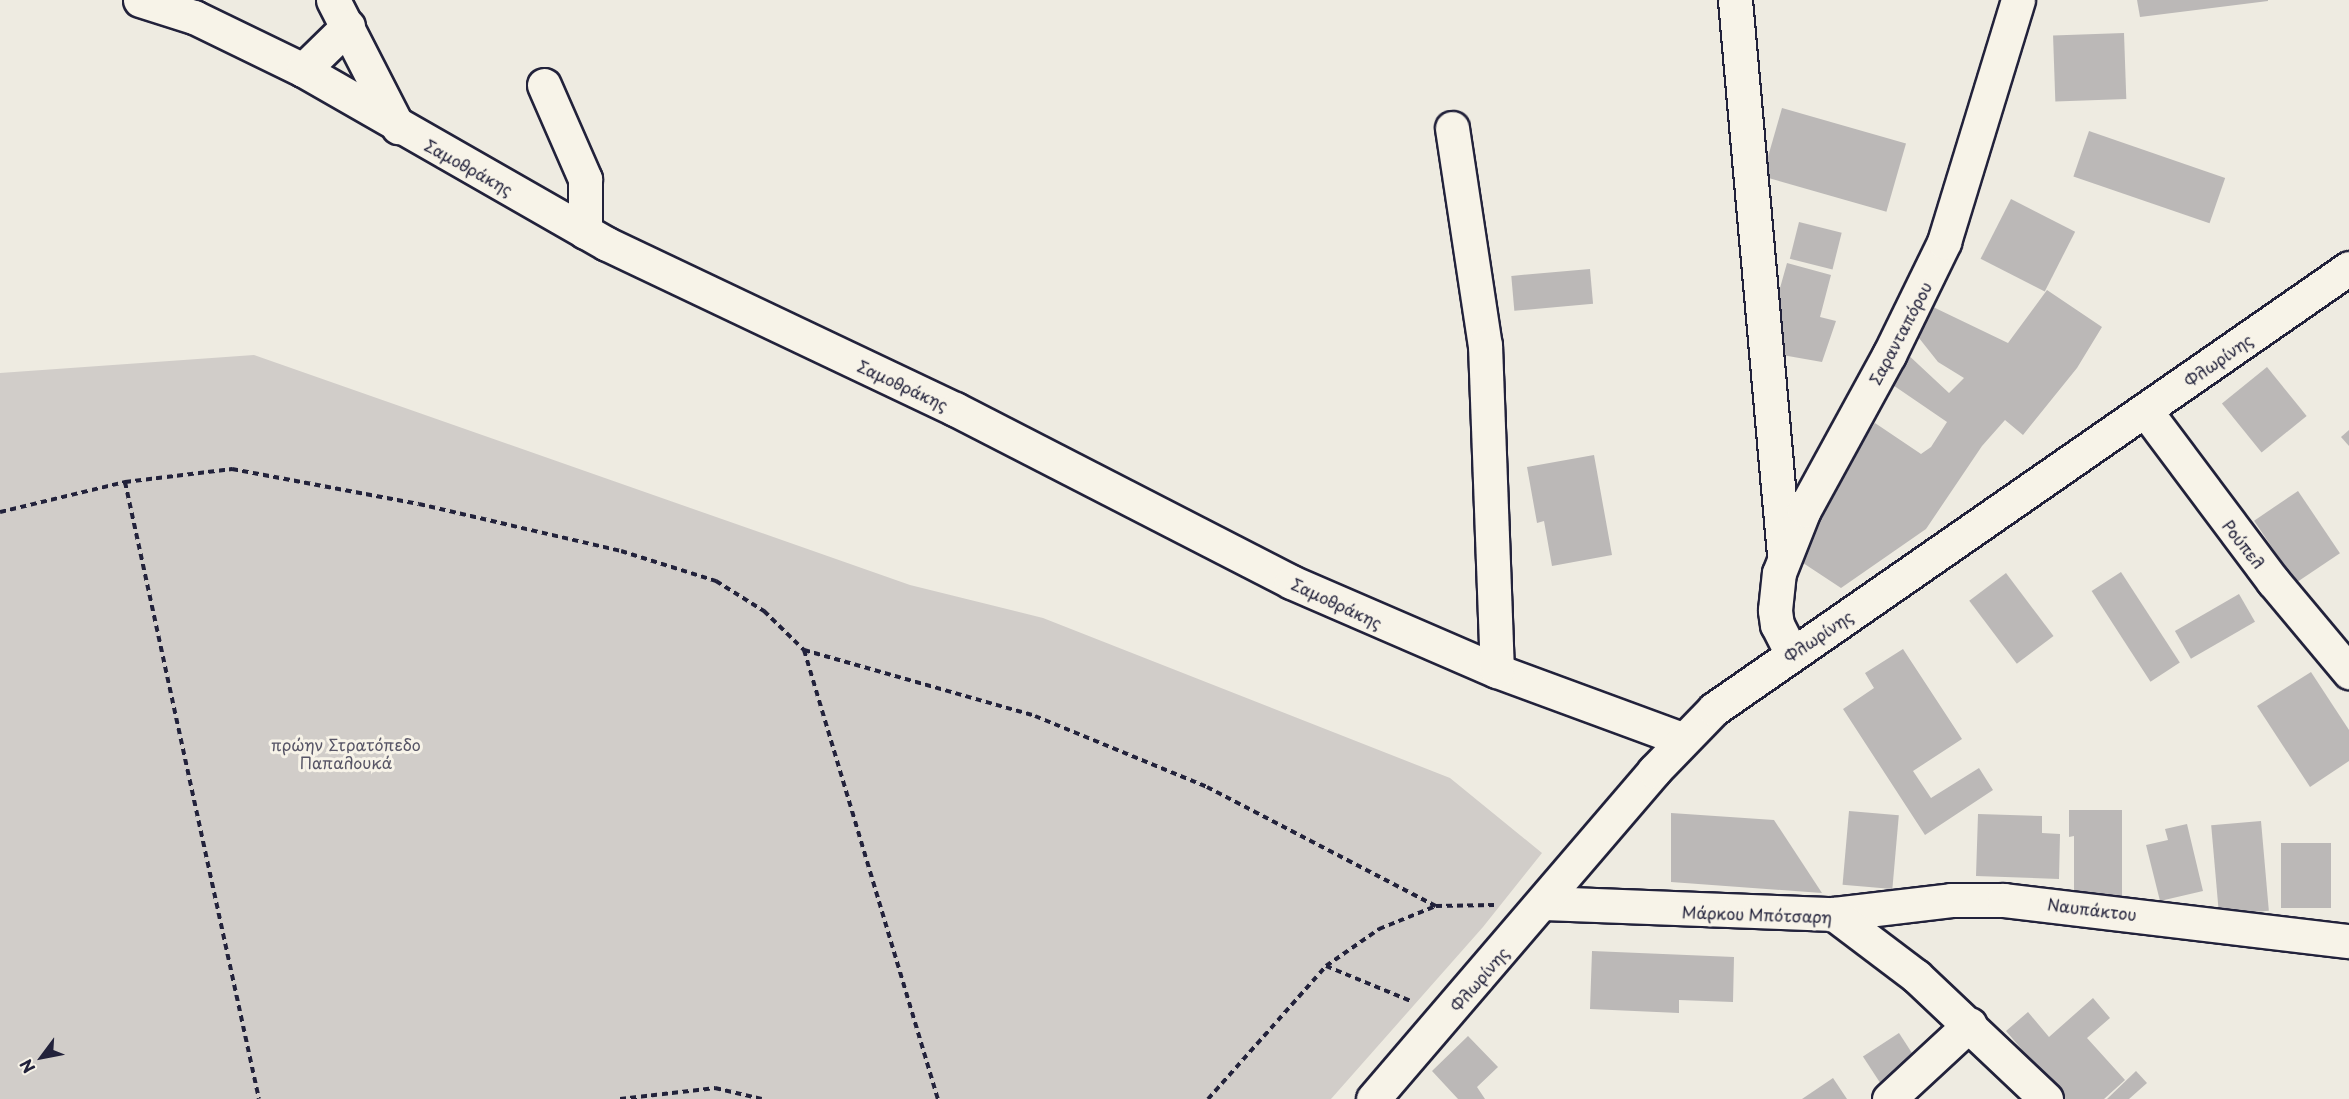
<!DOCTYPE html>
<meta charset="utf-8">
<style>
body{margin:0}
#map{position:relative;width:2349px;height:1099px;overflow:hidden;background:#eeebe1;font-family:"Playpen Sans",sans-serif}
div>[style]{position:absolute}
.green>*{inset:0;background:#d1cdc9}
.building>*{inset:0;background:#bbb8b7;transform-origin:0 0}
.path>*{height:4px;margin-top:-2px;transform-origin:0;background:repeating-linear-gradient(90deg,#22223b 0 6px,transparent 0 10.5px)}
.roads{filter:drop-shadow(2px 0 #22223b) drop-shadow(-2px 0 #22223b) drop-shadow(0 2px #22223b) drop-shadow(0 -2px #22223b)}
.minor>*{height:33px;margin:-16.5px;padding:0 16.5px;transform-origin:16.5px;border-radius:16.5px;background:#f7f3e8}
.major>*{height:33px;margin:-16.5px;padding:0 16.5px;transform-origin:16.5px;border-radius:16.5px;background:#f7f3e8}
span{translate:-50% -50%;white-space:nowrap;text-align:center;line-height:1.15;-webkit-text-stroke:6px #f7f3e8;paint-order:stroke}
.street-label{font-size:16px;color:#22223b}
.park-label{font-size:16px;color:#575566}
.north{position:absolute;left:12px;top:1027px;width:60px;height:60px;-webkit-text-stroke:4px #f7f3e8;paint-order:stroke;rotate:238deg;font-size:16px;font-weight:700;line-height:24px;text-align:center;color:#22223b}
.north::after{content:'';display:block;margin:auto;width:21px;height:27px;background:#22223b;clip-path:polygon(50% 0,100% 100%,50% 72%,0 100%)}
</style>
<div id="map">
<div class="green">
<div style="clip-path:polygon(254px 355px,910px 585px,1043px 618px,1450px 778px,1542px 853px,1483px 927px,1331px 1099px,0 1099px,0 373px)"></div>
</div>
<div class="building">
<div style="clip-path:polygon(2137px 0,2268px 0,2268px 1px,2140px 17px)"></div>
<div style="left:2124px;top:33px;width:66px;height:71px;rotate:88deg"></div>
<div style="left:1782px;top:108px;width:129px;height:71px;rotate:16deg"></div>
<div style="left:2089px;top:131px;width:144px;height:48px;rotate:19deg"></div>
<div style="left:2011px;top:199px;width:72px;height:67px;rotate:27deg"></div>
<div style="left:1799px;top:222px;width:44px;height:38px;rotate:14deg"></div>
<div style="clip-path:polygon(1787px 263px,1831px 275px,1820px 317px,1836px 321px,1822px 362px,1777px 354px,1775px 306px)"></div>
<div style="left:1590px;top:269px;width:35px;height:79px;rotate:85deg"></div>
<div style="clip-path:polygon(2047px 290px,2102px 327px,2077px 368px,2023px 435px,2005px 420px,1982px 446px,1926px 529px,1841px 588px,1794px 557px,1790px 550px,1875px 423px,1921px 454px,1931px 447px,1947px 422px,1887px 381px,1904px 351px,1949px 393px,1964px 378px,1938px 362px,1915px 333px,1931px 306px,2008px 343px)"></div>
<div style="left:2267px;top:367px;width:63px;height:58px;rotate:51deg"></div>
<div style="clip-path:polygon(2349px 430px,2349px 446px,2341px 437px)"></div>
<div style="clip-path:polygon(1594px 455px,1612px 555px,1552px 566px,1544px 521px,1537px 523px,1527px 467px)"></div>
<div style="left:2298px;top:491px;width:75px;height:53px;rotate:56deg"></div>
<div style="left:2121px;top:572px;width:108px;height:35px;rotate:57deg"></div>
<div style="left:2006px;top:573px;width:79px;height:46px;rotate:53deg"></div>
<div style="left:2239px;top:594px;width:32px;height:74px;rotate:60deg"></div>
<div style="clip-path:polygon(1903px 649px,1962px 739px,1913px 771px,1931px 798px,1979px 768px,1993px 790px,1925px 835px,1843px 709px,1874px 688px,1865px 673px)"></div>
<div style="clip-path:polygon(2311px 672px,2349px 730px,2349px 761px,2310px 787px,2257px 706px)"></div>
<div style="clip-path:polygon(2069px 810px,2122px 810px,2122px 902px,2074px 902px,2074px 836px,2069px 837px)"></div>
<div style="left:1849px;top:811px;width:50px;height:74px;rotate:5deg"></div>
<div style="clip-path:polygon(1671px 813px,1774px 820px,1822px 893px,1671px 882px)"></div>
<div style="clip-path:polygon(1978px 814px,2042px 816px,2042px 833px,2060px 834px,2059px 879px,1976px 876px)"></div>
<div style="left:2261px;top:821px;width:90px;height:50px;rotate:85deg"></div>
<div style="clip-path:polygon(2187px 824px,2203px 891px,2160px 901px,2146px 845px,2168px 840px,2165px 829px)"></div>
<div style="left:2281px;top:843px;width:50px;height:65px"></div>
<div style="clip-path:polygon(1592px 951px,1734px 957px,1733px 1002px,1679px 1000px,1679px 1013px,1590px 1009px)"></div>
<div style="clip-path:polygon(2093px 998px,2110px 1018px,2087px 1038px,2125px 1080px,2104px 1099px,2064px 1099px,2006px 1031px,2028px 1012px,2049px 1037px)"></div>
<div style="left:1899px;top:1033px;width:33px;height:43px;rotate:57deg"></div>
<div style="clip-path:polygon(1468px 1036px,1498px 1067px,1477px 1087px,1485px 1099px,1458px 1099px,1432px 1071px)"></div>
<div style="clip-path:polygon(2136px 1071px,2147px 1083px,2129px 1099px,2107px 1099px)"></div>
<div style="clip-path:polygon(1833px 1078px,1847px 1099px,1802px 1099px)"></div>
</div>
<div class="path">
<div style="left:125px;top:482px;width:631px;rotate:77.75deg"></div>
<div style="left:0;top:512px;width:129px;rotate:-13.5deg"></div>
<div style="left:125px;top:482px;width:108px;rotate:-6.9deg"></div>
<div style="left:232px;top:469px;width:190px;rotate:10.6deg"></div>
<div style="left:419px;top:504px;width:207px;rotate:13.1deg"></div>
<div style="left:621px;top:551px;width:100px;rotate:17.5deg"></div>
<div style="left:716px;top:581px;width:57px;rotate:32deg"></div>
<div style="left:764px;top:611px;width:56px;rotate:44.3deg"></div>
<div style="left:804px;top:650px;width:469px;rotate:73.4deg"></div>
<div style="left:804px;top:650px;width:240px;rotate:15.9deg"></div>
<div style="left:1035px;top:716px;width:186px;rotate:22.4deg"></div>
<div style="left:1207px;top:787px;width:258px;rotate:27.5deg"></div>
<div style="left:1326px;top:966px;width:94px;rotate:22.5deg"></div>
<div style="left:620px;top:1099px;width:96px;rotate:-6.6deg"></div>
<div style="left:715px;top:1088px;width:48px;rotate:13.2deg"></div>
<div style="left:1208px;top:1099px;width:178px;rotate:-48.4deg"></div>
<div style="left:1326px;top:966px;width:65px;rotate:-34.9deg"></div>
<div style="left:1379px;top:929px;width:61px;rotate:-22deg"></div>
<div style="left:1436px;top:906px;width:58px;rotate:-1deg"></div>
</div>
<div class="roads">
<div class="minor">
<div style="left:140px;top:0;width:57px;rotate:17.5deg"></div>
<div style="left:194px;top:17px;width:121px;rotate:25.9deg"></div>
<div style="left:303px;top:70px;width:350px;rotate:29.8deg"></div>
<div style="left:607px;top:244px;width:385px;rotate:25.4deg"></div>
<div style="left:955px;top:409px;width:378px;rotate:27.2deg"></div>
<div style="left:1291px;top:582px;width:224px;rotate:23.4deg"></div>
<div style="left:1497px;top:671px;width:197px;rotate:20.2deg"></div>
<div style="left:333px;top:0;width:143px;rotate:62.9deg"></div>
<div style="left:1735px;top:0;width:556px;rotate:84.95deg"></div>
<div style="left:303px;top:70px;width:63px;rotate:-44.4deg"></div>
<div style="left:544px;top:85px;width:103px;rotate:66.4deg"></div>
<div style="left:585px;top:179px;width:53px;rotate:90deg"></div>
<div style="left:1452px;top:128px;width:219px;rotate:81.4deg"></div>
<div style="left:1485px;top:345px;width:326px;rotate:87.9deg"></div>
<div style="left:2145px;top:410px;width:214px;rotate:53.2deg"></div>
<div style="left:2273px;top:581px;width:119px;rotate:50.1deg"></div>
<div style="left:1792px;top:654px;width:33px;rotate:-117deg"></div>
<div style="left:1777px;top:625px;width:15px;rotate:-98deg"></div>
<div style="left:1775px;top:610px;width:37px;rotate:-84deg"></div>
<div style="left:1779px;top:573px;width:68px;rotate:-68.4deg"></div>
<div style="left:1804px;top:510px;width:177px;rotate:-61.3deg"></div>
<div style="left:1889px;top:355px;width:126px;rotate:-64deg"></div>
<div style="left:1944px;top:242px;width:253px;rotate:-73deg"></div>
<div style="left:1544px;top:903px;width:290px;rotate:2.2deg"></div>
<div style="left:1834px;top:914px;width:118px;rotate:-6.8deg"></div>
<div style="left:1951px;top:900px;width:53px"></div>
<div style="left:2004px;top:900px;width:347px;rotate:6.8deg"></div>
<div style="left:1834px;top:914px;width:103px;rotate:37.1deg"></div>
<div style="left:1916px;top:976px;width:179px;rotate:43.4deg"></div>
<div style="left:1889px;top:1099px;width:110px;rotate:-42.8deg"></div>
</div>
<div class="major">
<div style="left:1373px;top:1099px;width:432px;rotate:-49.4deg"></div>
<div style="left:1654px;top:771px;width:86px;rotate:-45.9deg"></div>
<div style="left:1714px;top:709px;width:773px;rotate:-34.78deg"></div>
</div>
</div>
<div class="street-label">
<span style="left:469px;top:167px;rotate:29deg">Σαμοθράκης</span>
<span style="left:1900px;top:333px;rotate:-62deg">Σαρανταπόρου</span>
<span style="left:2218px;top:360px;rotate:-35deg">Φλωρίνης</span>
<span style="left:903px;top:385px;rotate:25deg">Σαμοθράκης</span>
<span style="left:2244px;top:544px;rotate:52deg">Ρούπελ</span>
<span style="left:1337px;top:603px;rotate:25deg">Σαμοθράκης</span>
<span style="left:1818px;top:636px;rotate:-34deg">Φλωρίνης</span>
<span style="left:2092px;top:909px;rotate:7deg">Ναυπάκτου</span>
<span style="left:1757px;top:914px;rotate:2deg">Μάρκου Μπότσαρη</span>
<span style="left:1479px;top:979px;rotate:-49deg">Φλωρίνης</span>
</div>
<div class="park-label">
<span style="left:346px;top:753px">πρώην Στρατόπεδο<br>Παπαλουκά</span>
</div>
<div class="north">N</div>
</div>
